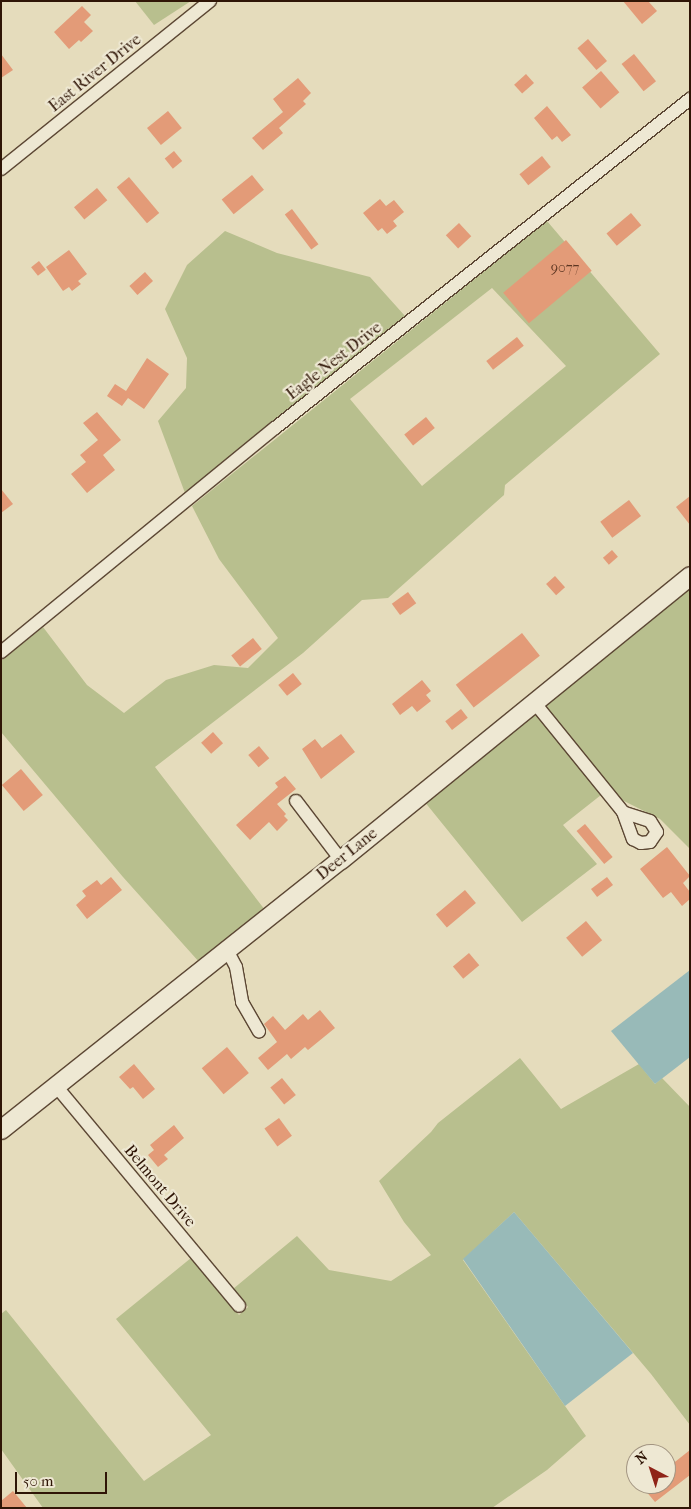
<!DOCTYPE html>
<style>
body{margin:0}
#map{position:relative;width:691px;height:1509px;overflow:hidden;background:#e5dcbc;font-family:"IM FELL French Canon",serif}
div>[style]{position:absolute}
.green>*{inset:0;background:#b8bf8e}
.water>*{inset:0;background:#98bab8}
.building>*{inset:0;background:#e39b78;transform-origin:0 0}
.roads{filter:drop-shadow(1px 0 #5c4734) drop-shadow(-1px 0 #5c4734) drop-shadow(0 1px #5c4734) drop-shadow(0 -1px #5c4734)}
.street>*{height:12px;margin:-6px;padding:0 6px;transform-origin:6px;border-radius:6px;background:#eee8d3}
.secondary>*{height:18px;margin:-9px;padding:0 9px;transform-origin:9px;border-radius:9px;background:#eee8d3}
span{translate:-50% -50%;white-space:nowrap;text-align:center;line-height:1.15;-webkit-text-stroke:4.5px #eee8d3;paint-order:stroke}
.number-label{font-size:14px;color:#5c3622}
.number-label span{-webkit-text-stroke-width:0}
.street-label{font-size:16px;color:#2f1506}
.frame{position:absolute;inset:0;border:2px solid #2f1506;pointer-events:none}
.north{position:absolute;left:626px;top:1444px;width:50px;height:50px;box-sizing:border-box;background:#eee8d3;border:1px solid #a29481;border-radius:50%;rotate:320deg;font-size:14px;font-weight:700;line-height:20px;text-align:center;color:#2f1506}
.north::after{content:'';display:block;margin:auto;width:18px;height:22px;background:#8f2418;clip-path:polygon(50% 0,100% 100%,50% 72%,0 100%)}
.scale{position:absolute;left:15px;top:1472px;width:92px;height:22px;box-sizing:border-box;border:2px solid #2f1506;border-top:0;padding-left:6px;font-size:15px;line-height:18px;white-space:nowrap;color:#2f1506;-webkit-text-stroke:4px #eee8d3;paint-order:stroke}
</style>
<div id="map">
<div class="green">
<div style="clip-path:polygon(135px 1px,191px 1px,154px 25px)"></div>
<div style="clip-path:polygon(evenodd,547px 221px,660px 354px,505px 485px,504px 495px,388px 598px,362px 600px,303px 653px,155px 767px,265px 910px,200px 963px,123px 877px,1px 732px,1px 661px,43px 627px,87px 685px,124px 713px,166px 680px,214px 665px,248px 668px,278px 638px,219px 559px,192px 506px,547px 221px,492px 288px,566px 366px,422px 486px,350px 399px,492px 288px)"></div>
<div style="clip-path:polygon(225px 231px,277px 253px,370px 277px,405px 316px,185px 493px,158px 421px,186px 388px,187px 358px,165px 309px,187px 265px)"></div>
<div style="clip-path:polygon(690px 586px,690px 849px,660px 819px,622px 800px,543px 704px)"></div>
<div style="clip-path:polygon(533px 711px,601px 795px,563px 825px,597px 864px,522px 922px,424px 801px)"></div>
<div style="clip-path:polygon(520px 1058px,561px 1109px,639px 1064px,655px 1084px,662px 1078px,690px 1107px,690px 1425px,651px 1374px,514px 1212px,463px 1260px,586px 1436px,547px 1470px,492px 1508px,43px 1508px,1px 1449px,1px 1314px,6px 1310px,144px 1481px,211px 1435px,116px 1319px,191px 1258px,239px 1315px,248px 1307px,233px 1289px,297px 1236px,329px 1270px,391px 1281px,431px 1255px,404px 1222px,379px 1181px,431px 1132px,438px 1123px)"></div>
</div>
<div class="water">
<div style="clip-path:polygon(690px 970px,690px 1057px,655px 1084px,611px 1031px)"></div>
<div style="clip-path:polygon(514px 1212px,633px 1353px,565px 1406px,463px 1259px)"></div>
</div>
<div class="building">
<div style="clip-path:polygon(623px 1px,648px 1px,657px 11px,642px 24px)"></div>
<div style="clip-path:polygon(82px 6px,91px 15px,84px 22px,93px 31px,81px 42px,79px 40px,69px 49px,54px 32px)"></div>
<div style="left:588px;top:39px;width:29px;height:14px;rotate:49deg"></div>
<div style="clip-path:polygon(1px 54px,13px 70px,1px 78px)"></div>
<div style="left:634px;top:54px;width:35px;height:16px;rotate:51deg"></div>
<div style="left:601px;top:71px;width:28px;height:25px;rotate:49deg"></div>
<div style="left:526px;top:74px;width:12px;height:16px;rotate:48deg"></div>
<div style="clip-path:polygon(298px 78px,311px 93px,303px 101px,306px 104px,279px 128px,283px 133px,263px 150px,252px 138px,283px 112px,273px 99px)"></div>
<div style="clip-path:polygon(547px 106px,571px 135px,562px 142px,557px 136px,552px 140px,534px 118px)"></div>
<div style="left:168px;top:111px;width:22px;height:27px;rotate:51deg"></div>
<div style="left:174px;top:151px;width:13px;height:12px;rotate:51deg"></div>
<div style="left:542px;top:156px;width:14px;height:29px;rotate:51deg"></div>
<div style="left:252px;top:175px;width:19px;height:39px;rotate:51deg"></div>
<div style="left:129px;top:177px;width:47px;height:16px;rotate:50deg"></div>
<div style="left:97px;top:188px;width:16px;height:30px;rotate:50deg"></div>
<div style="clip-path:polygon(380px 199px,386px 206px,394px 200px,404px 212px,393px 221px,397px 226px,387px 234px,382px 228px,378px 231px,363px 213px)"></div>
<div style="left:292px;top:209px;width:44px;height:9px;rotate:53deg"></div>
<div style="left:631px;top:213px;width:16px;height:32px;rotate:50deg"></div>
<div style="left:459px;top:223px;width:18px;height:18px;rotate:47deg"></div>
<div style="left:566px;top:240px;width:40px;height:82px;rotate:50deg"></div>
<div style="clip-path:polygon(69px 250px,87px 274px,78px 281px,81px 284px,72px 291px,69px 287px,63px 291px,46px 267px)"></div>
<div style="left:39px;top:261px;width:11px;height:10px;rotate:52deg"></div>
<div style="left:145px;top:272px;width:12px;height:21px;rotate:48deg"></div>
<div style="left:517px;top:337px;width:11px;height:39px;rotate:52deg"></div>
<div style="clip-path:polygon(147px 358px,169px 374px,144px 409px,128px 398px,122px 406px,107px 396px,115px 384px,126px 391px)"></div>
<div style="clip-path:polygon(97px 412px,121px 440px,103px 455px,115px 470px,87px 493px,71px 474px,86px 462px,80px 455px,98px 440px,83px 423px)"></div>
<div style="left:426px;top:417px;width:14px;height:28px;rotate:51deg"></div>
<div style="clip-path:polygon(1px 489px,13px 504px,1px 513px)"></div>
<div style="clip-path:polygon(690px 496px,690px 525px,676px 507px)"></div>
<div style="left:629px;top:500px;width:20px;height:36px;rotate:53deg"></div>
<div style="left:612px;top:550px;width:9px;height:12px;rotate:49deg"></div>
<div style="left:555px;top:576px;width:15px;height:12px;rotate:48deg"></div>
<div style="left:408px;top:592px;width:14px;height:20px;rotate:54deg"></div>
<div style="left:522px;top:633px;width:29px;height:84px;rotate:52deg"></div>
<div style="left:253px;top:638px;width:14px;height:28px;rotate:51deg"></div>
<div style="left:293px;top:673px;width:14px;height:19px;rotate:51deg"></div>
<div style="clip-path:polygon(422px 680px,431px 691px,426px 695px,431px 701px,417px 712px,412px 706px,400px 715px,392px 704px)"></div>
<div style="left:461px;top:709px;width:11px;height:20px;rotate:52deg"></div>
<div style="left:213px;top:732px;width:15px;height:16px;rotate:48deg"></div>
<div style="clip-path:polygon(341px 734px,355px 752px,321px 779px,302px 749px,315px 739px,322px 748px)"></div>
<div style="left:259px;top:746px;width:16px;height:14px;rotate:50deg"></div>
<div style="left:21px;top:769px;width:34px;height:25px;rotate:50deg"></div>
<div style="clip-path:polygon(285px 776px,296px 789px,277px 804px,286px 814px,284px 816px,288px 820px,277px 831px,269px 822px,250px 840px,236px 825px,278px 787px,275px 783px)"></div>
<div style="left:585px;top:824px;width:43px;height:11px;rotate:50deg"></div>
<div style="clip-path:polygon(667px 847px,690px 876px,683px 883px,690px 892px,690px 899px,682px 906px,671px 892px,663px 898px,640px 869px)"></div>
<div style="clip-path:polygon(111px 877px,122px 890px,87px 919px,76px 905px,86px 896px,82px 891px,97px 880px,101px 885px)"></div>
<div style="left:607px;top:877px;width:10px;height:20px;rotate:53deg"></div>
<div style="left:465px;top:890px;width:17px;height:38px;rotate:50deg"></div>
<div style="left:586px;top:921px;width:25px;height:26px;rotate:50deg"></div>
<div style="left:469px;top:953px;width:16px;height:21px;rotate:50deg"></div>
<div style="clip-path:polygon(320px 1010px,335px 1028px,308px 1050px,305px 1047px,291px 1059px,287px 1054px,268px 1070px,258px 1058px,277px 1042px,264px 1024px,273px 1016px,285px 1030px,303px 1014px,308px 1020px)"></div>
<div style="left:227px;top:1047px;width:34px;height:33px;rotate:50deg"></div>
<div style="clip-path:polygon(134px 1064px,155px 1089px,143px 1099px,133px 1087px,130px 1089px,119px 1077px)"></div>
<div style="left:282px;top:1078px;width:22px;height:15px;rotate:51deg"></div>
<div style="left:279px;top:1118px;width:22px;height:18px;rotate:54deg"></div>
<div style="clip-path:polygon(174px 1125px,184px 1138px,164px 1155px,168px 1159px,158px 1167px,148px 1155px,154px 1150px,150px 1145px)"></div>
<div style="clip-path:polygon(690px 1450px,690px 1475px,655px 1502px,640px 1484px,666px 1484px,666px 1469px)"></div>
<div style="clip-path:polygon(13px 1491px,27px 1508px,1px 1508px,1px 1501px)"></div>
</div>
<div class="roads">
<div class="street">
<div style="left:1px;top:169px;width:268px;rotate:-38.8deg"></div>
<div style="left:1px;top:652px;width:354px;rotate:-39.3deg"></div>
<div style="left:275px;top:428px;width:530px;rotate:-38.41deg"></div>
<div style="left:534px;top:702px;width:141px;rotate:51deg"></div>
<div style="left:623px;top:812px;width:29px;rotate:70deg"></div>
<div style="left:633px;top:839px;width:9px;rotate:27deg"></div>
<div style="left:641px;top:843px;width:9px;rotate:-6deg"></div>
<div style="left:650px;top:842px;width:12px;rotate:-55deg"></div>
<div style="left:657px;top:832px;width:13px;rotate:-122deg"></div>
<div style="left:650px;top:821px;width:28px;rotate:-162deg"></div>
<div style="left:296px;top:801px;width:74px;rotate:52.7deg"></div>
<div style="left:227px;top:950px;width:19px;rotate:62deg"></div>
<div style="left:236px;top:967px;width:36px;rotate:80deg"></div>
<div style="left:242px;top:1002px;width:34px;rotate:60deg"></div>
<div style="left:56px;top:1086px;width:286px;rotate:50.2deg"></div>
</div>
<div class="secondary">
<div style="left:1px;top:1130px;width:434px;rotate:-38.5deg"></div>
<div style="left:341px;top:860px;width:450px;rotate:-39.1deg"></div>
</div>
</div>
<div class="number-label">
<span style="left:565px;top:268px">9077</span>
</div>
<div class="street-label">
<span style="left:95px;top:73px;rotate:-39deg">East River Drive</span>
<span style="left:334px;top:361px;rotate:-38deg">Eagle Nest Drive</span>
<span style="left:347px;top:854px;rotate:-39deg">Deer Lane</span>
<span style="left:160px;top:1186px;rotate:50deg">Belmont Drive</span>
</div>
<div class="frame"></div>
<div class="north">N</div>
<div class="scale">50 m</div>
</div>
